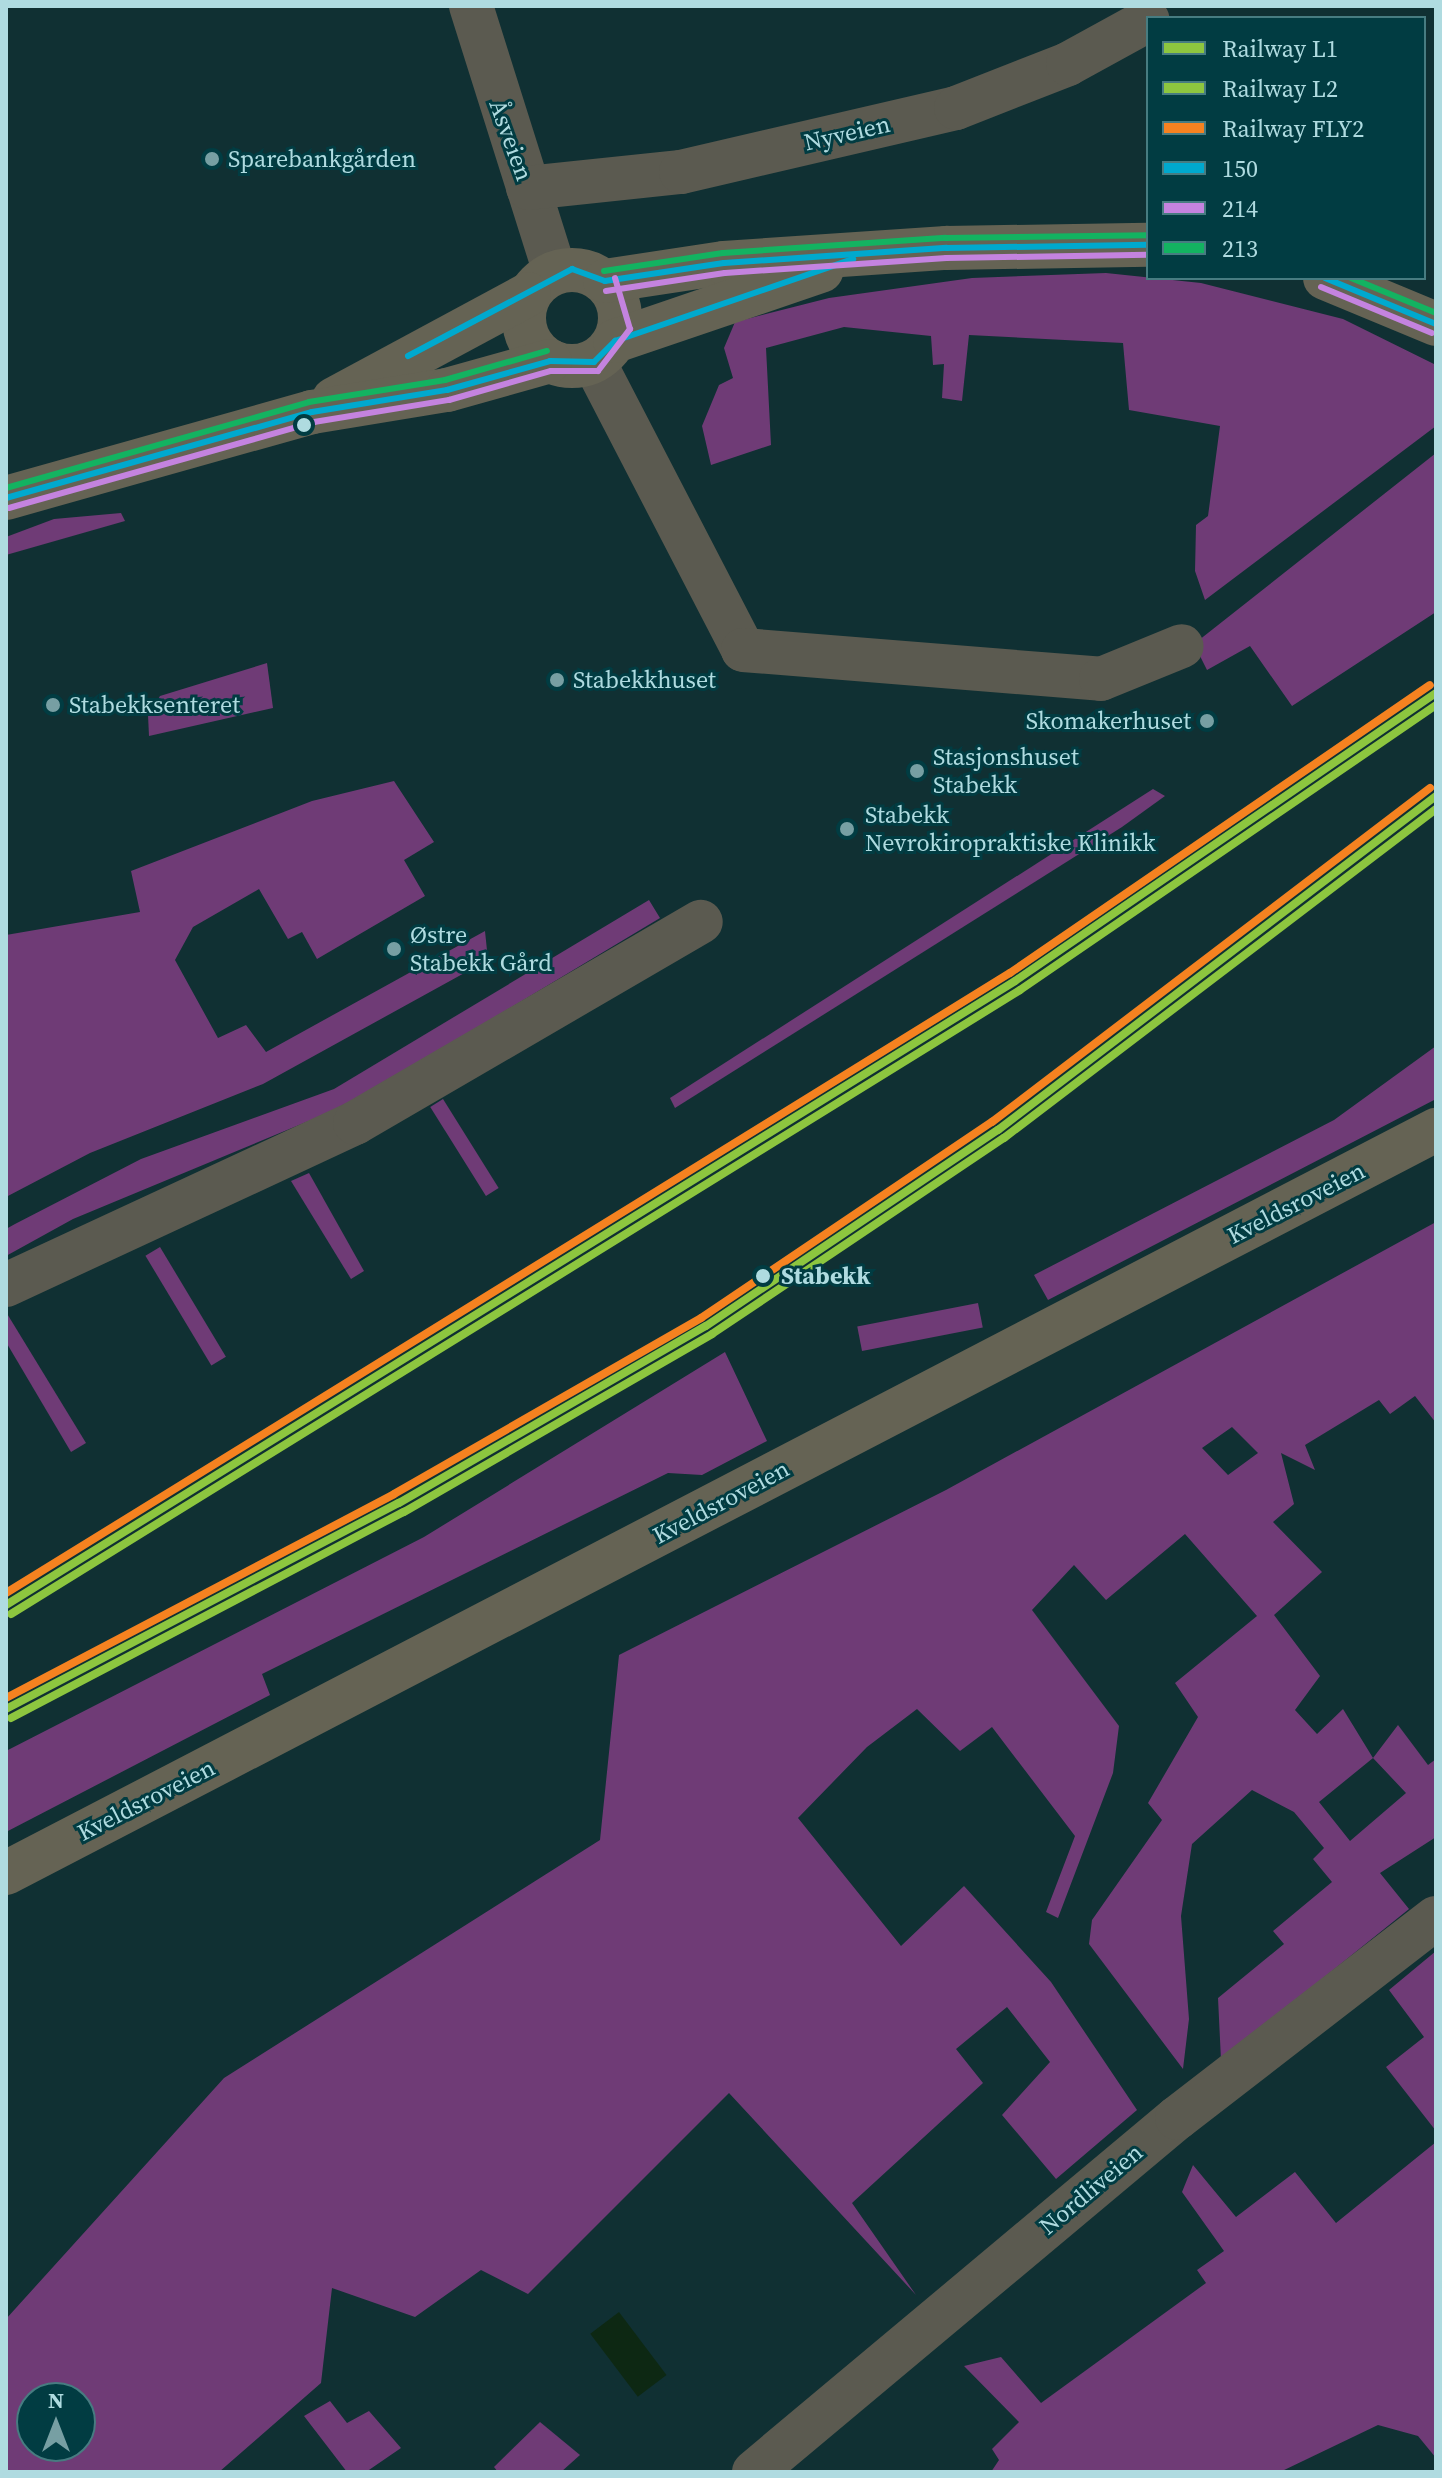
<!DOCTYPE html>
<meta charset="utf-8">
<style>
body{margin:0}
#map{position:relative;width:1442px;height:2478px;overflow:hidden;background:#103033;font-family:"Source Serif 4",serif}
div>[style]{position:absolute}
.green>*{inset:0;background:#6f3b76;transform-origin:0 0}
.water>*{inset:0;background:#0d2813;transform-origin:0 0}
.minor>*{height:44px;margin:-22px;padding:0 22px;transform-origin:22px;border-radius:22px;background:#5b5a50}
.secondary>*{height:44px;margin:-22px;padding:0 22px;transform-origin:22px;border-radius:22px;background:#656354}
.secondary>.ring{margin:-22px;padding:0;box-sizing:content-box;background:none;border:44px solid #656354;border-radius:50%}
.bus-1>*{height:6px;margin:-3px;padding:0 3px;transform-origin:3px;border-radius:3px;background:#00a9ce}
.bus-2>*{height:6px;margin:-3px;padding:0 3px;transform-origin:3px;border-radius:3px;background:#c483df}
.bus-3>*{height:6px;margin:-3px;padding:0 3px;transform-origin:3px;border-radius:3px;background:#13b361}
.rail-1>*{height:8px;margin:-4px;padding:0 4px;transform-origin:4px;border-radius:4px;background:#8dc63f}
.rail-2>*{height:8px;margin:-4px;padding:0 4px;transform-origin:4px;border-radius:4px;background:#8dc63f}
.rail-3>*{height:8px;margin:-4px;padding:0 4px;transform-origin:4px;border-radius:4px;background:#f58220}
.dots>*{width:22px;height:22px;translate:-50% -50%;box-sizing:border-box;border:4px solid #013c42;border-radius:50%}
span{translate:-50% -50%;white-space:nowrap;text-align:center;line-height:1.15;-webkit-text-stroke:6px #013c42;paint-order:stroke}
.street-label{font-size:24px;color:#afdbe0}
.poi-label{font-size:24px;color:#afdbe0}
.left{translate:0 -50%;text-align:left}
.right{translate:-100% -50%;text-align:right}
.stop-label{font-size:24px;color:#afdbe0;font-weight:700}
.frame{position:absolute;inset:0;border:8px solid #afdbe0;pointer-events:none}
.legend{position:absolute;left:1146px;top:16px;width:280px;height:264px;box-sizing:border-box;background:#013c42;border:2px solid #477c81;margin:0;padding:10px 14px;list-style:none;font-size:24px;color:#afdbe0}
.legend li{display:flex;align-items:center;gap:16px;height:40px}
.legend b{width:40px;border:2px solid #477c81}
.north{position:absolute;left:16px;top:2382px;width:80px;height:80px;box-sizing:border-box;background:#013c42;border:2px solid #477c81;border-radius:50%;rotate:0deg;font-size:22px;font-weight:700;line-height:32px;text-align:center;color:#afdbe0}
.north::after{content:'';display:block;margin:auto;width:28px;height:36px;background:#779fa3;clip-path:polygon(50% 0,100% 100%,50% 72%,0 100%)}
</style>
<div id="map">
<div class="green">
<div style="clip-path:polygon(1106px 273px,1201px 283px,1343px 319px,1436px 365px,1436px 426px,1205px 600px,1195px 571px,1196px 525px,1208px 516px,1220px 426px,1129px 410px,1123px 343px,969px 335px,962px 401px,942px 398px,944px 364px,933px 365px,931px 336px,844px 327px,766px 348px,771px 445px,711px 465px,702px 426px,719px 385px,733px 378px,724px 348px,735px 322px,829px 298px,972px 278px)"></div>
<div style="clip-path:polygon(1436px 453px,1436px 612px,1292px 706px,1250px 646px,1207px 670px,1194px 644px)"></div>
<div style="clip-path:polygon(121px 513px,125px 521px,6px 555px,6px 537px,54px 519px)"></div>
<div style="clip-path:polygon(267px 663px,273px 708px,149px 736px,148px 715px,160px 696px)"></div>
<div style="clip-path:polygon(394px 781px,434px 842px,404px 860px,425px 896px,317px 959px,302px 932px,288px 939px,259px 889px,193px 927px,175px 960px,218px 1038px,246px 1025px,266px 1052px,485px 931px,488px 960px,263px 1084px,90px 1153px,6px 1197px,6px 935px,140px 912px,131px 871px,312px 801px)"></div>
<div style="clip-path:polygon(1153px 789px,1165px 796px,1122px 827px,675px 1108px,670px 1098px)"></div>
<div style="clip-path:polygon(649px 900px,660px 918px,352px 1103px,73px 1219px,6px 1256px,6px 1229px,15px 1224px,141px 1159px,334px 1089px)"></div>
<div style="clip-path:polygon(1436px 1046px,1436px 1099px,1048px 1300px,1034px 1275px,1334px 1120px)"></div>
<div style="left:443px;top:1099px;width:105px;height:15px;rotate:58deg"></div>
<div style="clip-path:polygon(309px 1173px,364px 1271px,351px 1279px,291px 1181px)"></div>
<div style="clip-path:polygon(evenodd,1436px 1222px,1436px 1423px,1415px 1396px,1390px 1414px,1379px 1400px,1305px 1445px,1315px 1470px,1281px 1453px,1294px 1504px,1273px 1522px,1322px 1572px,1274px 1615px,1320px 1676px,1295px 1710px,1317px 1734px,1343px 1709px,1373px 1758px,1398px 1725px,1428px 1765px,1436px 1759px,1436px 1837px,1380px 1873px,1409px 1909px,1221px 2060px,1218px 1998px,1284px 1944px,1273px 1931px,1332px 1882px,1313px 1859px,1324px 1848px,1294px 1812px,1252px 1790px,1192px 1844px,1181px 1916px,1189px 2019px,1183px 2069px,1089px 1944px,1092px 1920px,1162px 1820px,1148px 1803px,1198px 1717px,1175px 1683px,1257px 1616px,1185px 1534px,1106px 1600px,1074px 1565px,1032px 1610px,1119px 1726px,1113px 1773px,1058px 1918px,1046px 1912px,1075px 1836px,992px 1727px,960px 1751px,917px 1709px,867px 1747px,798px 1818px,901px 1946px,964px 1886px,1051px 1982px,1137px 2110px,1056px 2179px,1002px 2115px,1050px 2062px,1007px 2007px,956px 2049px,983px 2083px,852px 2203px,916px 2295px,729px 2093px,528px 2294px,481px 2270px,415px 2317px,332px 2288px,321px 2383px,219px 2472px,6px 2472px,6px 2319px,224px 2078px,600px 1840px,619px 1655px,946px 1490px,1436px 1222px,1232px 1427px,1258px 1453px,1228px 1475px,1202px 1448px,1232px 1427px,1436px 1222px,1373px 1758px,1406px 1793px,1350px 1841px,1319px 1802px,1373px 1758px,1436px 1222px,32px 2398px,80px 2398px,80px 2446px,32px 2446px,32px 2398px)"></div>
<div style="left:160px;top:1247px;width:128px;height:17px;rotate:59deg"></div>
<div style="left:978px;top:1303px;width:25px;height:123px;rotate:79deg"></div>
<div style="clip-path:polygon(6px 1312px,86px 1443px,71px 1452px,6px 1342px)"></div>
<div style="clip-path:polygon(725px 1352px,767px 1441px,702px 1475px,668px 1473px,262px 1674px,270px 1695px,6px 1832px,6px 1751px,424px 1537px)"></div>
<div style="clip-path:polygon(1436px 1951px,1436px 2131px,1386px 2067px,1424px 2037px,1389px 1990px)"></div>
<div style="clip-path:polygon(1436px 2142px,1436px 2458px,1418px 2436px,1378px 2425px,1280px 2472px,991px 2472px,999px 2460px,992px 2449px,1019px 2422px,964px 2366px,1001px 2357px,1041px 2403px,1206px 2283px,1197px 2270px,1224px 2251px,1182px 2192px,1193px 2165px,1236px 2217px,1295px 2172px,1336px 2223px)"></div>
<div style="clip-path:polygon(330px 2401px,347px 2423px,369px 2411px,401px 2448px,366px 2472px,347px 2472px,304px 2416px)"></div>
<div style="clip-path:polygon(540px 2422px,580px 2455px,561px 2472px,498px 2472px,494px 2467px)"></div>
</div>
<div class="water">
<div style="left:619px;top:2312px;width:79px;height:36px;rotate:53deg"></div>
</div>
<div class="minor">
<div style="left:471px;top:6px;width:279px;rotate:72.5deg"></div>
<div style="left:528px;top:188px;width:154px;rotate:-6deg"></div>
<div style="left:681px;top:172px;width:282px;rotate:-13.1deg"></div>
<div style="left:956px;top:108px;width:120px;rotate:-21.4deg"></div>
<div style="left:1068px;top:64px;width:91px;rotate:-28.8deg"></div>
<div style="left:594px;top:362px;width:324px;rotate:62.6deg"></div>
<div style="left:743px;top:650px;width:359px;rotate:4.6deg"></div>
<div style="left:1101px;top:679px;width:87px;rotate:-22.2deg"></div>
<div style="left:6px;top:1285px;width:385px;rotate:-24.9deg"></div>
<div style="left:355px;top:1123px;width:400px;rotate:-30.2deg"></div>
<div style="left:754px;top:2472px;width:552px;rotate:-39.93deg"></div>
<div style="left:1177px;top:2118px;width:327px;rotate:-37.7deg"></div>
</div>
<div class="secondary">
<div class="ring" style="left:524px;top:270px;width:52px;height:52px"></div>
<div style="left:1325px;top:278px;width:120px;rotate:22.5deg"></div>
<div style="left:605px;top:281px;width:120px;rotate:-8.6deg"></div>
<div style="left:724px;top:263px;width:223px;rotate:-3.9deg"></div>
<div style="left:946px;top:248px;width:202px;rotate:-0.9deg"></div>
<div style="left:615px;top:341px;width:218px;rotate:-18.8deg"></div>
<div style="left:334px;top:399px;width:221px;rotate:-28.3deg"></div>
<div style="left:6px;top:498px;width:318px;rotate:-15.7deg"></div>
<div style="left:312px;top:412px;width:137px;rotate:-9.3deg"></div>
<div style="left:447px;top:390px;width:107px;rotate:-15.7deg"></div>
<div style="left:6px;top:1873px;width:1612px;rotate:-27.46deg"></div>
</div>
<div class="bus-1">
<div style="left:1325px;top:278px;width:120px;rotate:22.5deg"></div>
<div style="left:408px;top:356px;width:186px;rotate:-27.9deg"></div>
<div style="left:572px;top:269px;width:35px;rotate:20deg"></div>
<div style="left:605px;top:281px;width:120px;rotate:-8.6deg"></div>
<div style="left:724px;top:263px;width:223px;rotate:-3.9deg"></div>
<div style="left:946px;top:248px;width:202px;rotate:-0.9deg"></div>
<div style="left:6px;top:498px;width:318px;rotate:-15.7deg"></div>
<div style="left:312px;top:412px;width:137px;rotate:-9.3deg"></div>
<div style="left:447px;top:390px;width:107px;rotate:-15.7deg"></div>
<div style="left:550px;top:361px;width:44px;rotate:1.3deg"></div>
<div style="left:594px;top:362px;width:30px;rotate:-45deg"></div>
<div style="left:615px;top:341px;width:252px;rotate:-19deg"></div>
</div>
<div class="bus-2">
<div style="left:1321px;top:287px;width:120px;rotate:22.5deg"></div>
<div style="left:606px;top:291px;width:120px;rotate:-8.6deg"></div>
<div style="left:725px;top:273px;width:222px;rotate:-3.9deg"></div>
<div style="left:946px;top:258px;width:202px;rotate:-0.9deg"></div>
<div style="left:9px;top:508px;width:317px;rotate:-15.7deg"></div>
<div style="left:314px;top:422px;width:137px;rotate:-9.3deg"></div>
<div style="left:449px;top:400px;width:106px;rotate:-15.9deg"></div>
<div style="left:551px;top:371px;width:47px"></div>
<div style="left:598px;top:371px;width:53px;rotate:-52.7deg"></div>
<div style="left:630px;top:329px;width:53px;rotate:-106.4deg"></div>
</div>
<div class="bus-3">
<div style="left:604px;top:271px;width:120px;rotate:-8.6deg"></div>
<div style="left:723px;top:253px;width:223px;rotate:-3.9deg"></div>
<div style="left:945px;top:238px;width:203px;rotate:-0.8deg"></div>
<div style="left:1351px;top:278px;width:92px;rotate:22.4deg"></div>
<div style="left:6px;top:488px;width:315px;rotate:-15.8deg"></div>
<div style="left:309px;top:402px;width:138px;rotate:-9.2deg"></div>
<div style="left:445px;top:380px;width:106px;rotate:-15.9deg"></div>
</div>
<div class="rail-1">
<div style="left:6px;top:1605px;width:1186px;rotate:-31.73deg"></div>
<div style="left:1015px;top:981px;width:510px;rotate:-34.38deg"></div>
<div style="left:6px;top:1709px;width:444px;rotate:-27.7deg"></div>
<div style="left:399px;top:1503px;width:354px;rotate:-30deg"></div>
<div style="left:706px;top:1326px;width:352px;rotate:-33.9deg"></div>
<div style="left:998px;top:1130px;width:551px;rotate:-37.33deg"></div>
</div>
<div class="rail-2">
<div style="left:11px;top:1614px;width:1186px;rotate:-31.73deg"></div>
<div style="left:1020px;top:990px;width:504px;rotate:-34.41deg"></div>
<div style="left:11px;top:1718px;width:444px;rotate:-27.7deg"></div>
<div style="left:404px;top:1512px;width:356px;rotate:-30deg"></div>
<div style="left:712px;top:1334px;width:352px;rotate:-33.9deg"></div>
<div style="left:1004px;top:1138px;width:543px;rotate:-37.29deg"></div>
</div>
<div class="rail-3">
<div style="left:6px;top:1593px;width:1180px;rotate:-31.7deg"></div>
<div style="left:1010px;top:973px;width:509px;rotate:-34.44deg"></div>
<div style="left:6px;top:1698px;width:438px;rotate:-27.7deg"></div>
<div style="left:394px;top:1494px;width:354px;rotate:-29.8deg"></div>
<div style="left:701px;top:1318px;width:351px;rotate:-34deg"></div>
<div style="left:992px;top:1122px;width:551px;rotate:-37.33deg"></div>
</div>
<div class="dots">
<div style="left:212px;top:159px;background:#779fa3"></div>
<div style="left:304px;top:425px;background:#afdbe0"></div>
<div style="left:557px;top:680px;background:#779fa3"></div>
<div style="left:53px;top:705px;background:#779fa3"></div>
<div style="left:1207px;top:721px;background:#779fa3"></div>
<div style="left:917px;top:771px;background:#779fa3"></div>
<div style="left:847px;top:829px;background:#779fa3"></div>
<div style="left:394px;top:949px;background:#779fa3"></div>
<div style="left:763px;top:1276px;background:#afdbe0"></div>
</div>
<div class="street-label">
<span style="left:847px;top:133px;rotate:-13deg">Nyveien</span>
<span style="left:511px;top:140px;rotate:70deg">Åsveien</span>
<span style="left:1296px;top:1203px;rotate:-27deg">Kveldsroveien</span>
<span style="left:721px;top:1502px;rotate:-28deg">Kveldsroveien</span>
<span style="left:146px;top:1800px;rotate:-27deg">Kveldsroveien</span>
<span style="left:1091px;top:2189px;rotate:-40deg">Nordliveien</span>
</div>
<div class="poi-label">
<span class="left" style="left:228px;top:159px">Sparebankgården</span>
<span class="left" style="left:573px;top:680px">Stabekkhuset</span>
<span class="left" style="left:69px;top:705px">Stabekksenteret</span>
<span class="right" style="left:1191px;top:721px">Skomakerhuset</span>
<span class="left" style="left:933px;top:771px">Stasjonshuset<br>Stabekk</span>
<span class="left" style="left:865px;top:829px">Stabekk<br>Nevrokiropraktiske Klinikk</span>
<span class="left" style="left:410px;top:949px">Østre<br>Stabekk Gård</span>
</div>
<div class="stop-label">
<span class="left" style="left:781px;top:1276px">Stabekk</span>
</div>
<div class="frame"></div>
<ul class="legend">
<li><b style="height:10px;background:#8dc63f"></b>Railway L1</li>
<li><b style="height:10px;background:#8dc63f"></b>Railway L2</li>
<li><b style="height:10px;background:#f58220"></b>Railway FLY2</li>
<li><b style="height:10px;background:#00a9ce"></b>150</li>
<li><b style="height:10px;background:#c483df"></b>214</li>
<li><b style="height:10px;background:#13b361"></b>213</li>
</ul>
<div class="north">N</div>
</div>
